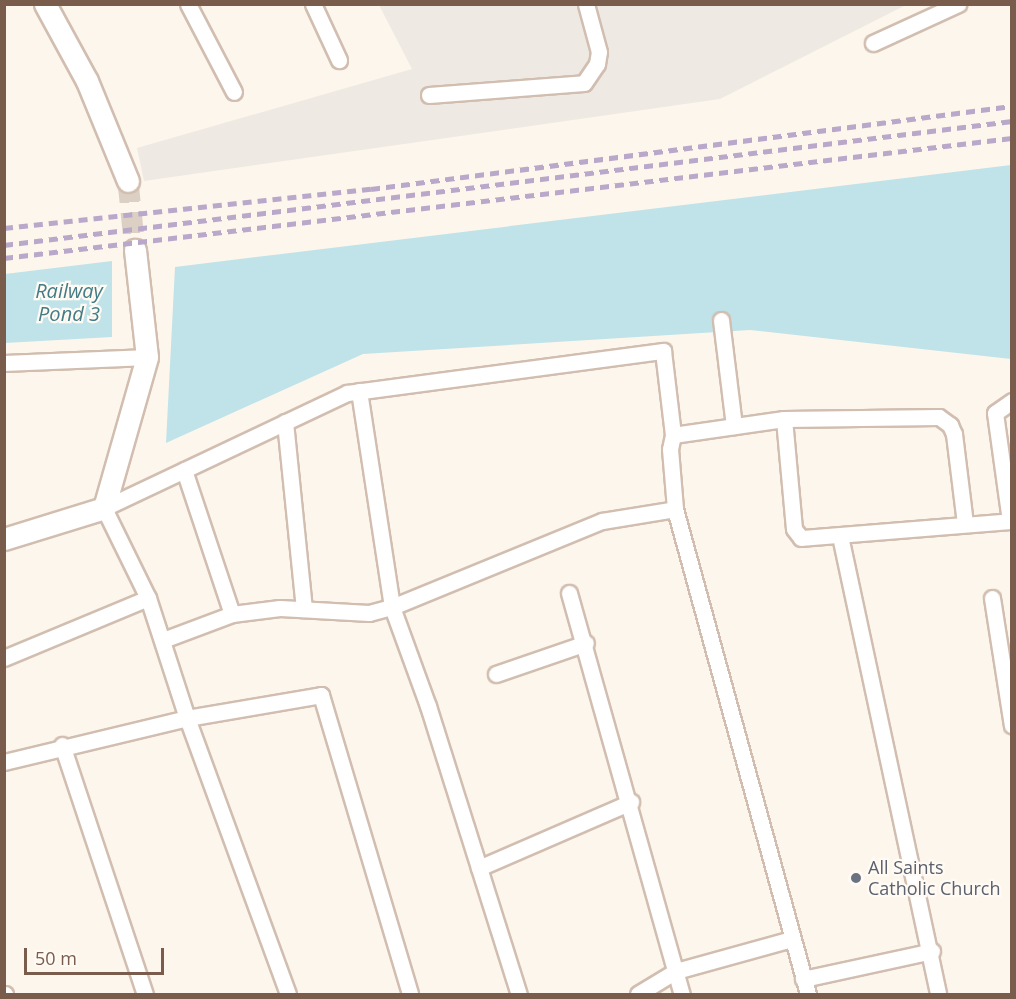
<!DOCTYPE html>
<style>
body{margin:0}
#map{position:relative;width:1016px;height:999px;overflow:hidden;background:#fdf6ec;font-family:"Open Sans",sans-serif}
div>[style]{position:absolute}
.industrial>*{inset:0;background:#efe9e4}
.water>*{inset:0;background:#bfe3e8}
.secondary-tunnel>*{height:21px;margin-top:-10.5px;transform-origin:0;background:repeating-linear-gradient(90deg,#dcd0c4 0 21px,transparent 0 31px)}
.roads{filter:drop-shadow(2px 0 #d1beb0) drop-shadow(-2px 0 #d1beb0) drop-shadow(0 2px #d1beb0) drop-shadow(0 -2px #d1beb0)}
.street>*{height:15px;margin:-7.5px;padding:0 7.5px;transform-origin:7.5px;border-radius:7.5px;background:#fff}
.secondary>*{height:21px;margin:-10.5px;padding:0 10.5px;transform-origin:10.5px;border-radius:10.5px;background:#fff}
.rail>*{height:4.5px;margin-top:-2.25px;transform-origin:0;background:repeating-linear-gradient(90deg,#b9a8c9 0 9px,transparent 0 15px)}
.dots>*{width:16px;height:16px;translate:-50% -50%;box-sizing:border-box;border:3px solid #fffaf3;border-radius:50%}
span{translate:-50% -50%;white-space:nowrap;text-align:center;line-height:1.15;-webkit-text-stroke:4.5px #fffaf3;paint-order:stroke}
.worship-label{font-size:18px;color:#5b616d}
.left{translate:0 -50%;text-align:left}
.water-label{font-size:20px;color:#437c86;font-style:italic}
.frame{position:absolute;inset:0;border:6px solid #7a5c4d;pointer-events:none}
.scale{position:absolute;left:24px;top:948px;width:140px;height:27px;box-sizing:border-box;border:3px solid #7a5c4d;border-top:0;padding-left:8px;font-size:18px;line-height:21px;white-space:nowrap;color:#7a5c4d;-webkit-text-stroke:4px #fffaf3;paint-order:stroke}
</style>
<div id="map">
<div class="industrial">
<div style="clip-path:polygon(379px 5px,906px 5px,720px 99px,144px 181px,137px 148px,412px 69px)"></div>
</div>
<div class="water">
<div style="clip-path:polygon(1011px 165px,1011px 359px,750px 330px,363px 354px,166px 443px,175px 267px)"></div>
<div style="clip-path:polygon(112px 261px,112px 337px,5px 343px,5px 274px)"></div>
</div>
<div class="secondary-tunnel">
<div style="left:128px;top:181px;width:69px;rotate:84.2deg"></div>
</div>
<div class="roads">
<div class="street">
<div style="left:188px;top:4px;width:99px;rotate:62.4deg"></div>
<div style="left:313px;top:4px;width:62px;rotate:65.1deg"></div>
<div style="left:873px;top:43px;width:94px;rotate:-24.6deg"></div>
<div style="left:429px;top:95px;width:155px;rotate:-4.4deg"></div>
<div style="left:584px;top:83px;width:23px;rotate:-56deg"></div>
<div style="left:597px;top:64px;width:12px;rotate:-81deg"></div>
<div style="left:599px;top:52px;width:50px;rotate:-105.2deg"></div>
<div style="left:721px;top:320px;width:107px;rotate:83deg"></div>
<div style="left:4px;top:363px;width:143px;rotate:-2.4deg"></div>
<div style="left:359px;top:391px;width:219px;rotate:81.3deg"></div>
<div style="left:392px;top:607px;width:105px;rotate:70deg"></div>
<div style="left:428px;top:706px;width:302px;rotate:72.5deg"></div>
<div style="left:784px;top:419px;width:110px;rotate:84.8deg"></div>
<div style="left:794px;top:529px;width:11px;rotate:52deg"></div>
<div style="left:801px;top:538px;width:212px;rotate:-4.6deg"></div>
<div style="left:285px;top:422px;width:188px;rotate:84.2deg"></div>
<div style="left:673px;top:435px;width:112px;rotate:-8.2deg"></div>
<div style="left:784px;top:419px;width:155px;rotate:-0.7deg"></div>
<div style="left:939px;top:417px;width:14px;rotate:36deg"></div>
<div style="left:950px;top:425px;width:10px;rotate:66deg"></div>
<div style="left:954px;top:434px;width:90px;rotate:83deg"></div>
<div style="left:184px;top:470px;width:152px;rotate:71.6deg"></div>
<div style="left:1010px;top:521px;width:109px;rotate:-97.9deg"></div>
<div style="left:995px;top:413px;width:21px;rotate:-35deg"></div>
<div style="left:840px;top:536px;width:468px;rotate:77.9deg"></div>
<div style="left:569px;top:593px;width:417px;rotate:74.3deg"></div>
<div style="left:992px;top:598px;width:129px;rotate:81.1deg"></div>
<div style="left:163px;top:640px;width:74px;rotate:-20.6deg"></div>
<div style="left:232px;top:614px;width:48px;rotate:-7.1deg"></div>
<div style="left:280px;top:608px;width:89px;rotate:3.2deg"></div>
<div style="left:369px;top:613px;width:24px;rotate:-15deg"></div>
<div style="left:392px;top:607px;width:227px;rotate:-22.3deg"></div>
<div style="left:602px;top:521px;width:74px;rotate:-9.3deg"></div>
<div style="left:4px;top:658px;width:156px;rotate:-22.6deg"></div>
<div style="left:496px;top:674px;width:95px;rotate:-19deg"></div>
<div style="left:62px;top:745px;width:262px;rotate:71.6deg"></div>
<div style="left:4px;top:762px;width:188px;rotate:-13.5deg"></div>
<div style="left:187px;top:718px;width:136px;rotate:-9.7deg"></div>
<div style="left:321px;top:695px;width:312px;rotate:73.4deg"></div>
<div style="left:479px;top:868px;width:166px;rotate:-23.5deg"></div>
<div style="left:803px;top:979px;width:132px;rotate:-12.2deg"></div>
<div style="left:4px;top:994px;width:1px"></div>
<div style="left:288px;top:994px;width:294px;rotate:-110.1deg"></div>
<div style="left:187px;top:718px;width:126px;rotate:-108deg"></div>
<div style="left:148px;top:598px;width:100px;rotate:-116.1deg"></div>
<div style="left:104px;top:508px;width:269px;rotate:-25.3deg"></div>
<div style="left:347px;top:393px;width:319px;rotate:-7.6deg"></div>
<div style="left:663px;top:351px;width:85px;rotate:83.2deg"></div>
<div style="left:673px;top:435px;width:14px;rotate:102deg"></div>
<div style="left:670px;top:449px;width:60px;rotate:85.2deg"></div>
<div style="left:675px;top:509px;width:503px;rotate:74.66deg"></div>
<div style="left:638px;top:994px;width:44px;rotate:-31.2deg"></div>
<div style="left:676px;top:971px;width:119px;rotate:-15.5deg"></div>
</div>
<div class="secondary">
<div style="left:45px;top:4px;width:88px;rotate:61.4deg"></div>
<div style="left:87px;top:81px;width:108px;rotate:67.7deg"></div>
<div style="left:4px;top:539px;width:105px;rotate:-17.2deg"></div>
<div style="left:104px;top:508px;width:157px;rotate:-74.1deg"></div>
<div style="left:147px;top:357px;width:108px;rotate:-96.4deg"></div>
</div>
</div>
<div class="rail">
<div style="left:4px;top:228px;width:369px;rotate:-6.1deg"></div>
<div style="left:371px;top:189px;width:646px;rotate:-7.38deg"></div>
<div style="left:4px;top:245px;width:1016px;rotate:-7.01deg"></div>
<div style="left:4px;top:258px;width:1015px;rotate:-6.79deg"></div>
</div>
<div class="dots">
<div style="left:856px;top:878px;background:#6b7280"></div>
</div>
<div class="worship-label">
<span class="left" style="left:868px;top:878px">All Saints<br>Catholic Church</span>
</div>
<div class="water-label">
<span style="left:69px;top:302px">Railway<br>Pond 3</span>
</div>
<div class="frame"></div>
<div class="scale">50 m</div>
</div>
